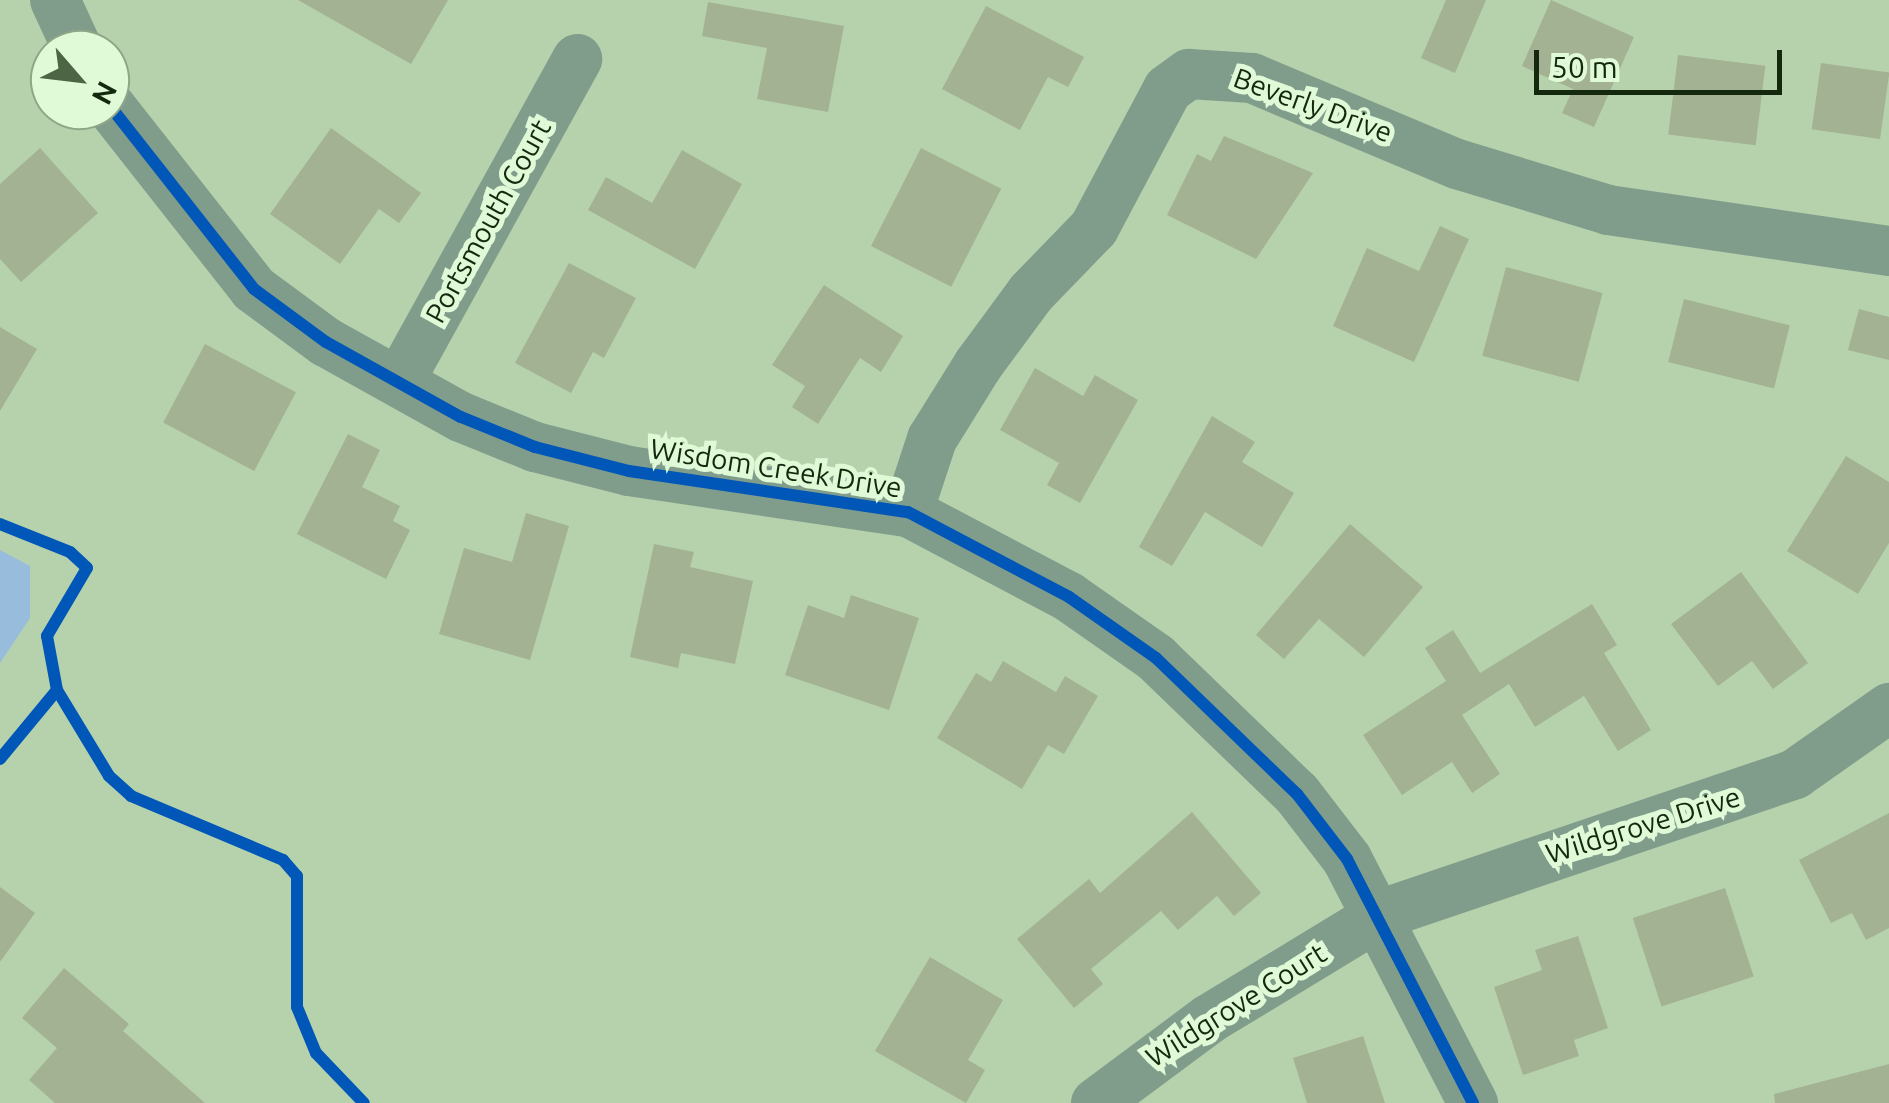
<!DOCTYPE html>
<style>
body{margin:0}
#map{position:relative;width:1889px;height:1103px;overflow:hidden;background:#b6d2ac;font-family:Ubuntu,sans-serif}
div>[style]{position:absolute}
.water>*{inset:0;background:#97bcdc}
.building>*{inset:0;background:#a3b292;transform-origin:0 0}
.path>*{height:6px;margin-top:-3px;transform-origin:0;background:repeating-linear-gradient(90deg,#809b88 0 10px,transparent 0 15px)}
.minor>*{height:50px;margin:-25px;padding:0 25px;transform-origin:25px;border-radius:25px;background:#809d8c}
.cycleway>*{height:12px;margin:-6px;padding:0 6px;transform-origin:6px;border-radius:6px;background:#0057b8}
span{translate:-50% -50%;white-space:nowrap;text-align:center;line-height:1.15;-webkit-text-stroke:10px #e0fad8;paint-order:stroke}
.street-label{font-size:28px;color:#14280e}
.north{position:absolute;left:30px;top:30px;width:100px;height:100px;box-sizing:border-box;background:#e0fad8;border:2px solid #8ea687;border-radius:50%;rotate:118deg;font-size:28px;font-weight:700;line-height:40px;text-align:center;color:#14280e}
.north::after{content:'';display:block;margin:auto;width:35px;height:45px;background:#4d6445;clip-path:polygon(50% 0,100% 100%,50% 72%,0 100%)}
.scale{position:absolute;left:1534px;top:50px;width:248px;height:45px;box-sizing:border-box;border:5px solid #14280e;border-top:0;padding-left:12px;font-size:30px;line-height:35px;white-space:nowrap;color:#14280e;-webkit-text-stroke:8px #e0fad8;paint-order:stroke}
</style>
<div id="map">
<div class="water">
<div style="clip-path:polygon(0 550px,30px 566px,30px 618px,0 663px)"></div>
</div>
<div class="building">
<div style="clip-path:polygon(298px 0,448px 0,411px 64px)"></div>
<div style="clip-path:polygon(1446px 0,1486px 0,1455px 73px,1421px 58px)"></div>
<div style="clip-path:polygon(1551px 0,1634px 37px,1594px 127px,1562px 113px,1573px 89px,1522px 66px)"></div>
<div style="clip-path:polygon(708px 2px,844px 26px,828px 112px,757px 99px,767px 48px,702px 36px)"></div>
<div style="clip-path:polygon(986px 6px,1084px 57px,1068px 87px,1048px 77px,1020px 130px,942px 89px)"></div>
<div style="left:1678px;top:55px;width:88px;height:80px;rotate:7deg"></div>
<div style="left:1821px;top:63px;width:69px;height:67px;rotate:8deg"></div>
<div style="clip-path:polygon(331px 128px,421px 193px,399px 223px,379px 209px,340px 264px,270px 214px)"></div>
<div style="clip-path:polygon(1224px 136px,1313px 173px,1256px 259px,1167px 215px,1197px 154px,1211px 161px)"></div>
<div style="clip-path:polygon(40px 148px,98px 213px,21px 282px,0 259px,0 184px)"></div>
<div style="left:921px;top:148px;width:90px;height:110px;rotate:27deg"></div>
<div style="clip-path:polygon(682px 150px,742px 184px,695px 269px,588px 210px,606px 177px,652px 203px)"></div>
<div style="clip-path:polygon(1440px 226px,1469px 239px,1414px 362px,1333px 326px,1367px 248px,1419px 271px)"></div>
<div style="clip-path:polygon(569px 263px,636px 298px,604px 358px,593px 352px,571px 393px,515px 363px)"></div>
<div style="left:1506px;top:267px;width:100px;height:92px;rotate:15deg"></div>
<div style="clip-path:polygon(824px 285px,903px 336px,881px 372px,860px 358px,818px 424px,792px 407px,805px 386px,772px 365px)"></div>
<div style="left:1684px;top:299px;width:109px;height:65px;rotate:14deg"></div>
<div style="clip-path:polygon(1859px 309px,1889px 317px,1889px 360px,1848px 350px)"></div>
<div style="clip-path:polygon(0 327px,37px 349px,0 411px)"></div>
<div style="left:205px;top:344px;width:103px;height:89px;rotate:28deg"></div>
<div style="clip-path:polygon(1035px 368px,1083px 396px,1095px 375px,1138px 400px,1080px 503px,1047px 485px,1059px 463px,1000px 430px)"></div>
<div style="clip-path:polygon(1212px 416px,1255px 442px,1242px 462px,1294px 493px,1262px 547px,1205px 512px,1172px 566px,1139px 547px)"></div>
<div style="clip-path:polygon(348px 434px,380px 450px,362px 487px,400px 506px,393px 521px,410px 530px,386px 579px,297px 534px)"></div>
<div style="clip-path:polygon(1846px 456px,1889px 482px,1889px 543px,1858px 594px,1787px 551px)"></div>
<div style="clip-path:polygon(526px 513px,569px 526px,530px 660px,439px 634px,464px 548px,512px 562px)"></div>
<div style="clip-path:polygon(1350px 524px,1423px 587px,1364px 657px,1319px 619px,1284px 659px,1256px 635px)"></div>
<div style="clip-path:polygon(654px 544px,694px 552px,690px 567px,753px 581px,735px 664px,681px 653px,678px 668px,630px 657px)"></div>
<div style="clip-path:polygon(1741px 572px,1808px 663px,1773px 689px,1752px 661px,1718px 686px,1671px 624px)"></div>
<div style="clip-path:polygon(851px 595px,919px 618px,889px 710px,785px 675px,808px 605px,844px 618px)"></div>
<div style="clip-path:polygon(1592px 604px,1617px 645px,1604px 653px,1651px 730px,1618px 751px,1584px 696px,1535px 727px,1509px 684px,1462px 715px,1500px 774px,1472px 793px,1452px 762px,1402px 795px,1363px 735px,1446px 681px,1425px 648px,1453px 630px,1480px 673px)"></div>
<div style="clip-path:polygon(1003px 661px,1056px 692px,1065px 676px,1098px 696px,1064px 754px,1048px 745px,1022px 789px,937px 738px,976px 673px,991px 682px)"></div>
<div style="clip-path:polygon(1192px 812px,1261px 893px,1234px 916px,1217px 896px,1178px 930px,1161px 911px,1091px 969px,1103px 984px,1074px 1008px,1017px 939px,1089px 879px,1100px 893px)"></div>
<div style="clip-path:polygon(1889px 813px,1889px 928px,1866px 940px,1852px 913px,1831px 923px,1799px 860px)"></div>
<div style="clip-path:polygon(0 887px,35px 913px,0 962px)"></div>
<div style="left:1725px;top:888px;width:93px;height:97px;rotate:72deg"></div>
<div style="clip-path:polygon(1578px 936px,1608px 1028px,1574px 1040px,1579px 1056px,1523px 1075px,1494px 987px,1542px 970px,1535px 950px)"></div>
<div style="clip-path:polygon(930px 957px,1003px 1000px,968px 1060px,985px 1070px,966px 1103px,875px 1051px)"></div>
<div style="clip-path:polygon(64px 968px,129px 1024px,123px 1031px,205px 1103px,55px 1103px,29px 1080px,57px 1048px,22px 1018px)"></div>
<div style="clip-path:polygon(1363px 1036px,1385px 1103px,1307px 1103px,1293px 1058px)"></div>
<div style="clip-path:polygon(1889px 1064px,1889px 1103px,1775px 1103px,1774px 1094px)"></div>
</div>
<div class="path">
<div style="left:0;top:524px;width:75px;rotate:21.8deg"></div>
<div style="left:70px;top:552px;width:23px;rotate:43deg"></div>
<div style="left:87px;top:568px;width:79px;rotate:120.5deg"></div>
<div style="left:47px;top:636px;width:55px;rotate:79.5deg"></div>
<div style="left:0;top:759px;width:89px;rotate:-50.4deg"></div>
<div style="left:57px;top:690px;width:100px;rotate:58.8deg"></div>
<div style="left:109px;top:776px;width:30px;rotate:42deg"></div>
<div style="left:131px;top:796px;width:165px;rotate:22.8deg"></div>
<div style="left:283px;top:860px;width:21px;rotate:49deg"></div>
<div style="left:297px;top:876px;width:131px;rotate:90deg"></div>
<div style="left:297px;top:1007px;width:50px;rotate:67.6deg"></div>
<div style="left:316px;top:1053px;width:69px;rotate:46.2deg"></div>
</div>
<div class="minor">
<div style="left:55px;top:0;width:55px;rotate:65.3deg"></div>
<div style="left:110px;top:106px;width:233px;rotate:51.8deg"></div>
<div style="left:254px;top:289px;width:89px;rotate:36.4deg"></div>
<div style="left:326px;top:342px;width:154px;rotate:29.1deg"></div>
<div style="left:461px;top:417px;width:80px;rotate:22.1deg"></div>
<div style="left:535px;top:447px;width:97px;rotate:14.3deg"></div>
<div style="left:629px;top:471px;width:282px;rotate:8.4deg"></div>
<div style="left:908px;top:512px;width:182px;rotate:27.8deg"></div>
<div style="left:1069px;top:597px;width:106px;rotate:35deg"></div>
<div style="left:1156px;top:658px;width:196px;rotate:44deg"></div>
<div style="left:1297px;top:794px;width:82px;rotate:52.4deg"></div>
<div style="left:1347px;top:859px;width:275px;rotate:62.7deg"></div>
<div style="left:399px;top:382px;width:369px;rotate:-61.1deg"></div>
<div style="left:908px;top:512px;width:77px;rotate:-71.8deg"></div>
<div style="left:932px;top:439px;width:87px;rotate:-58.1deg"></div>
<div style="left:978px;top:365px;width:89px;rotate:-53.6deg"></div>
<div style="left:1031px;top:293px;width:91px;rotate:-45.9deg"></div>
<div style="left:1094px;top:228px;width:157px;rotate:-62deg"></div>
<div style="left:1168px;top:89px;width:26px;rotate:-36deg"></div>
<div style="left:1189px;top:74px;width:63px;rotate:3.6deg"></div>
<div style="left:1252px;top:78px;width:222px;rotate:22.8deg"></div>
<div style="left:1457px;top:164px;width:158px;rotate:16.9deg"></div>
<div style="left:1608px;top:210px;width:284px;rotate:8.3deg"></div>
<div style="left:1096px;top:1103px;width:141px;rotate:-36.6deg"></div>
<div style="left:1209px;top:1019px;width:202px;rotate:-31.3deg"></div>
<div style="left:1382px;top:914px;width:436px;rotate:-18.7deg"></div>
<div style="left:1795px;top:774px;width:115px;rotate:-35.1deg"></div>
</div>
<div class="cycleway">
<div style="left:110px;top:106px;width:233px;rotate:51.8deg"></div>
<div style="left:254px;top:289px;width:89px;rotate:36.4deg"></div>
<div style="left:326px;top:342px;width:154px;rotate:29.1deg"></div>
<div style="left:461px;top:417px;width:80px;rotate:22.1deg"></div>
<div style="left:535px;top:447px;width:97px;rotate:14.3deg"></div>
<div style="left:629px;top:471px;width:282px;rotate:8.4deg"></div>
<div style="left:908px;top:512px;width:182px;rotate:27.8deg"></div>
<div style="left:1069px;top:597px;width:106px;rotate:35deg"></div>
<div style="left:1156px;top:658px;width:196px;rotate:44deg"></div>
<div style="left:1297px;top:794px;width:82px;rotate:52.4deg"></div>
<div style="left:1347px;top:859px;width:275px;rotate:62.7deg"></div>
<div style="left:0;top:524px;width:75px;rotate:21.8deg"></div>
<div style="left:70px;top:552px;width:23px;rotate:43deg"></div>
<div style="left:87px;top:568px;width:79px;rotate:120.5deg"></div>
<div style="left:47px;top:636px;width:55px;rotate:79.5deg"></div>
<div style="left:0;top:759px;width:89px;rotate:-50.4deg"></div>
<div style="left:57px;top:690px;width:100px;rotate:58.8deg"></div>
<div style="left:109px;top:776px;width:30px;rotate:42deg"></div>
<div style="left:131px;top:796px;width:165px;rotate:22.8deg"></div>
<div style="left:283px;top:860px;width:21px;rotate:49deg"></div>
<div style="left:297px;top:876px;width:131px;rotate:90deg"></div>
<div style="left:297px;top:1007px;width:50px;rotate:67.6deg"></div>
<div style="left:316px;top:1053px;width:69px;rotate:46.2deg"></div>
</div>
<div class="street-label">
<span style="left:1313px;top:105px;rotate:20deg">Beverly Drive</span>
<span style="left:488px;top:221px;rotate:-61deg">Portsmouth Court</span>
<span style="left:776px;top:468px;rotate:9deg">Wisdom Creek Drive</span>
<span style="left:1643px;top:825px;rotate:-17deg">Wildgrove Drive</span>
<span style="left:1236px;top:1005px;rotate:-32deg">Wildgrove Court</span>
</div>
<div class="north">N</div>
<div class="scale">50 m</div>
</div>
